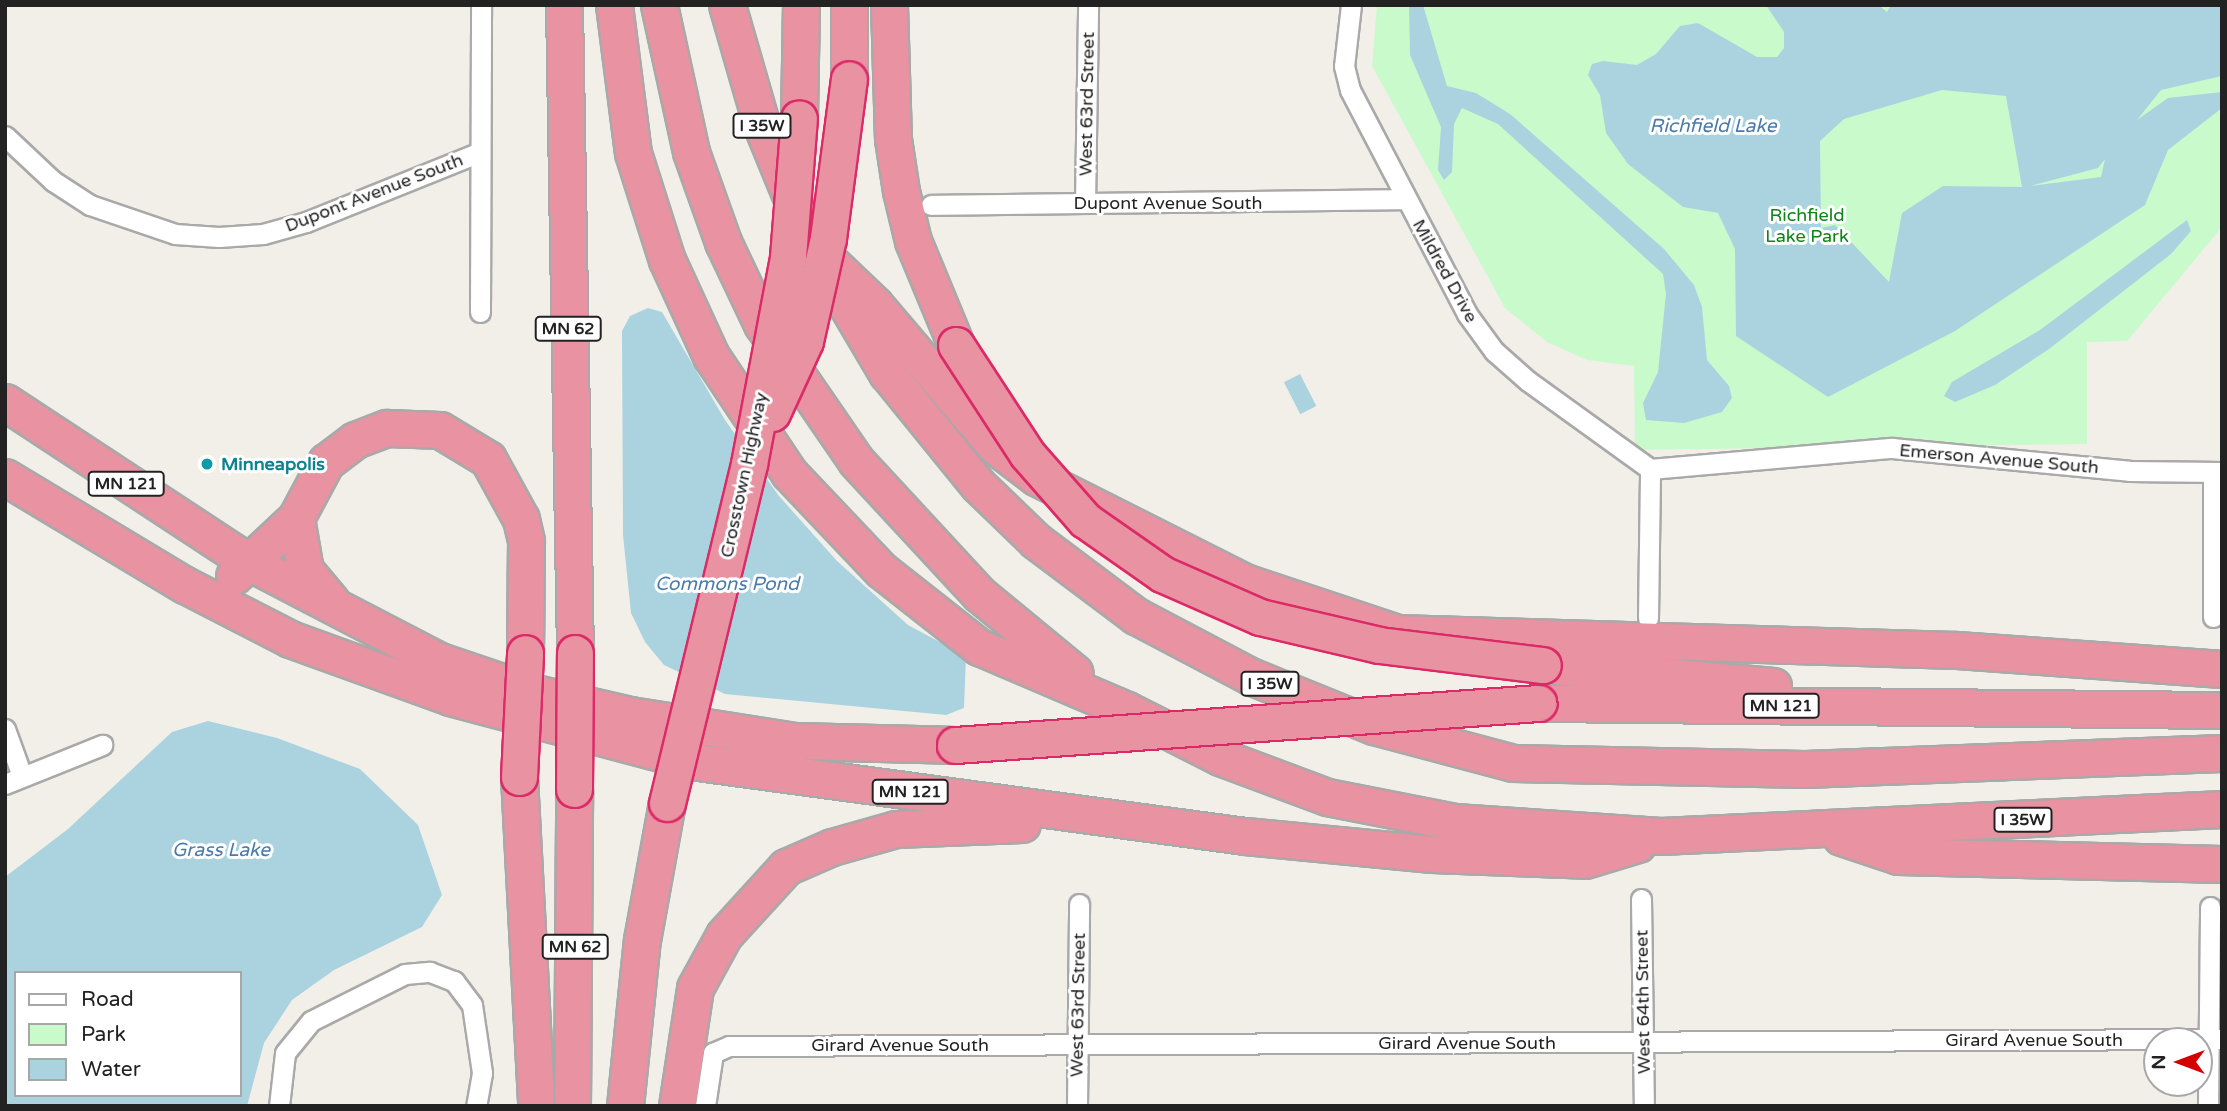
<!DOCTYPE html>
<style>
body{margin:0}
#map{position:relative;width:2227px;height:1111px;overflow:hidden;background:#f2efe9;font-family:"Varela Round",sans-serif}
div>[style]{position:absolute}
.park>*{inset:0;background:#c8facc}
.water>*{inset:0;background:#aad3df;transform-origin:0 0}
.roads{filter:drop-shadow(2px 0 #a9a9a9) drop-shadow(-2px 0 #a9a9a9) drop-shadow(0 2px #a9a9a9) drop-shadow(0 -2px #a9a9a9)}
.street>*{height:19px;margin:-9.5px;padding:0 9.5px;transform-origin:9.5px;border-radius:9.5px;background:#fff}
.highway>*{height:35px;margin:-17.5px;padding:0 17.5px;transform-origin:17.5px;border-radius:17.5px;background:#e892a2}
.bridges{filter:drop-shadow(2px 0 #dc2a67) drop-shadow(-2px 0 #dc2a67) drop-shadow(0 2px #dc2a67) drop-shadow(0 -2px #dc2a67)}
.highway-bridge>*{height:35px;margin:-17.5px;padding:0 17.5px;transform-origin:17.5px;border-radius:17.5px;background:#e892a2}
.dots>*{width:19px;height:19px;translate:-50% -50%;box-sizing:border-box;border:4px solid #fff;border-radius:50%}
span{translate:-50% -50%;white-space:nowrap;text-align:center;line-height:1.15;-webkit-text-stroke:6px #fff;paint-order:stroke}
.shield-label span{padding:2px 5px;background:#fff;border:2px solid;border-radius:5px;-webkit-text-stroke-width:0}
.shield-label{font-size:16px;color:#222;font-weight:700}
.street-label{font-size:18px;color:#222}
.park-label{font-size:18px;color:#0c8416}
.culture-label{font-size:18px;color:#0d838f;font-weight:700}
.left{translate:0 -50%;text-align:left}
.water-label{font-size:19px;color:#4a7aab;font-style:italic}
.frame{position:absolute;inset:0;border:7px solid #222;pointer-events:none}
.legend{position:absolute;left:14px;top:971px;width:228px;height:126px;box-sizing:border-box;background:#fff;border:2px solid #a7a7a7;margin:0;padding:9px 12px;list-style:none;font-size:21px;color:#222}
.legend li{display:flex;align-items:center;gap:14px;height:35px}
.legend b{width:35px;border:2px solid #a7a7a7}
.north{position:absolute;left:2143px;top:1027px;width:70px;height:70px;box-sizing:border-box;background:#fff;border:2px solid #a7a7a7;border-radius:50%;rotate:270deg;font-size:19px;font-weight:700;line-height:28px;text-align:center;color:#222}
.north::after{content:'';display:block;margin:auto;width:24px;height:32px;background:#d40000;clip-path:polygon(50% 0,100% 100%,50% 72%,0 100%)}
</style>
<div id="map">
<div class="park">
<div style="clip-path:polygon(1377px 5px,2222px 5px,2222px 227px,2127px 341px,2087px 342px,2087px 444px,1635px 450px,1634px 366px,1587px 360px,1547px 342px,1505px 308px,1372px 66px)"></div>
</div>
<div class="water">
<div style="clip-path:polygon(1409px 5px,1423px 5px,1447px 86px,1476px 93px,1510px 114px,1664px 249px,1694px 285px,1702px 307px,1707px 360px,1729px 386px,1732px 398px,1722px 412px,1684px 423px,1646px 420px,1643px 403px,1658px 372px,1666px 294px,1663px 274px,1498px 124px,1462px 108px,1454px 124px,1452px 172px,1444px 180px,1438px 170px,1441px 127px,1410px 55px)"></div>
<div style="clip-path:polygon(evenodd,1766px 5px,1878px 5px,1887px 12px,1891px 5px,2222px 5px,2222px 76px,2161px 90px,2137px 120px,2168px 98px,2222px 92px,2222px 108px,2168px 150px,2145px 205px,1955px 331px,1828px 397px,1736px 336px,1735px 249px,1718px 213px,1683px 207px,1628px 164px,1606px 133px,1600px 95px,1588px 75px,1592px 64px,1603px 61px,1637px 65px,1656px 54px,1680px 26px,1698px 23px,1757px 57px,1777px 57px,1784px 48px,1784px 32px,1766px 5px,1942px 90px,2006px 96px,2022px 187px,1943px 186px,1902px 213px,1889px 282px,1835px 225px,1821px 228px,1820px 141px,1844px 119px,1942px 90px,1766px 5px,2105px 159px,2101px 177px,2030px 186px,2098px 168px,2105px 159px)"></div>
<div style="clip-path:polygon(2187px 220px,2191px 231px,2171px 254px,2049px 349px,1995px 385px,1955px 402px,1944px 396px,1952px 382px,2040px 330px)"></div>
<div style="clip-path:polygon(648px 308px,662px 312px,725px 420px,779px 496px,837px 561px,908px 625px,966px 656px,964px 708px,946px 715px,725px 694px,664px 665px,645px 642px,631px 613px,623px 535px,622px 331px,630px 316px)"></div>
<div style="left:1300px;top:374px;width:36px;height:18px;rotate:63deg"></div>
<div style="clip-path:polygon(evenodd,208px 721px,277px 738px,360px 769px,418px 825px,442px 895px,422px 927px,334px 970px,292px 1000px,264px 1043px,247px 1106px,5px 1106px,5px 877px,68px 829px,172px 732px,208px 721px,16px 973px,240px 973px,240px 1095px,16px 1095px,16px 973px)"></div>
</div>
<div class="roads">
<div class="street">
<div style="left:1351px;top:5px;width:61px;rotate:96.5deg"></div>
<div style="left:1344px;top:66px;width:25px;rotate:76deg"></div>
<div style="left:1350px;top:90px;width:253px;rotate:62.4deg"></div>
<div style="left:1467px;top:314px;width:46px;rotate:53.9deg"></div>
<div style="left:1494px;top:351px;width:45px;rotate:41.4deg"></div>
<div style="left:1528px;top:381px;width:150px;rotate:35.8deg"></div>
<div style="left:5px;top:136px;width:66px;rotate:43.2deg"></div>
<div style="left:53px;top:181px;width:44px;rotate:33deg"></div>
<div style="left:90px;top:205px;width:90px;rotate:18.8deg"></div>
<div style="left:175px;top:234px;width:44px;rotate:3.9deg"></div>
<div style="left:219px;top:237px;width:44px;rotate:-3.9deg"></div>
<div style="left:263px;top:234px;width:45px;rotate:-15.6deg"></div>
<div style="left:306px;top:222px;width:185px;rotate:-21.9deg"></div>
<div style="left:1085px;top:203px;width:198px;rotate:-89.1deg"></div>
<div style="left:931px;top:205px;width:475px;rotate:-0.7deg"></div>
<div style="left:480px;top:312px;width:307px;rotate:-89.8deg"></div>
<div style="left:1650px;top:469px;width:243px;rotate:-5deg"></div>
<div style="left:1892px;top:448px;width:238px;rotate:5.5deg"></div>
<div style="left:2129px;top:471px;width:93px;rotate:0.6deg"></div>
<div style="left:2213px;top:617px;width:145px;rotate:-90deg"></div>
<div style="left:1648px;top:618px;width:149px;rotate:-89.2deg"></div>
<div style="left:5px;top:729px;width:50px;rotate:70.1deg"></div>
<div style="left:5px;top:784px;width:105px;rotate:-21.9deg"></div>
<div style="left:1641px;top:899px;width:207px;rotate:89.2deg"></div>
<div style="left:279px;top:1106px;width:53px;rotate:-83.5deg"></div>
<div style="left:285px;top:1053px;width:41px;rotate:-50.9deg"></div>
<div style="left:311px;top:1021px;width:105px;rotate:-26.6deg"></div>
<div style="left:405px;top:974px;width:25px;rotate:-5deg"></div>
<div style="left:430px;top:972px;width:26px;rotate:21deg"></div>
<div style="left:454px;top:981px;width:30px;rotate:53deg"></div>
<div style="left:472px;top:1005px;width:69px;rotate:81.6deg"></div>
<div style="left:482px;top:1073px;width:34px;rotate:100deg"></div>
<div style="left:705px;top:1106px;width:54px;rotate:-81.4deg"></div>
<div style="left:713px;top:1053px;width:17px;rotate:-24deg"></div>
<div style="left:729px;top:1046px;width:1493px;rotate:-0.27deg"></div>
<div style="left:1077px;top:1106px;width:202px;rotate:-89.4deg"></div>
<div style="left:2208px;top:1106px;width:199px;rotate:-89.4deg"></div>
</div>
<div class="highway">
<div style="left:564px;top:5px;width:648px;rotate:89.03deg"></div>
<div style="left:614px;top:5px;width:149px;rotate:82.7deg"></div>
<div style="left:633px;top:153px;width:112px;rotate:72.4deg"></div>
<div style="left:667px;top:260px;width:106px;rotate:65.4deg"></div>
<div style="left:711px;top:356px;width:141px;rotate:56.3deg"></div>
<div style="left:789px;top:473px;width:134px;rotate:46.5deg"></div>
<div style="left:881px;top:570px;width:125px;rotate:38.2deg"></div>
<div style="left:979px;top:647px;width:161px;rotate:23.1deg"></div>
<div style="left:1127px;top:710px;width:104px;rotate:26.8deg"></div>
<div style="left:1220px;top:757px;width:114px;rotate:20.5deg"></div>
<div style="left:1327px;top:797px;width:130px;rotate:11.1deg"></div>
<div style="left:1455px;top:822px;width:206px;rotate:3.9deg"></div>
<div style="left:1661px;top:836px;width:562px;rotate:-2.76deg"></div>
<div style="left:659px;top:5px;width:150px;rotate:77.7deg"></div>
<div style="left:691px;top:152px;width:96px;rotate:70.4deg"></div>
<div style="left:723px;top:242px;width:91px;rotate:64.6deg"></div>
<div style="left:762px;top:324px;width:166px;rotate:55.5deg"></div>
<div style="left:856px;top:461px;width:181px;rotate:47.2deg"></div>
<div style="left:979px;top:594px;width:124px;rotate:39.5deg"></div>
<div style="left:727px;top:5px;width:126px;rotate:73.9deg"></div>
<div style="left:762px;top:126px;width:126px;rotate:67.7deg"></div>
<div style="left:810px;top:243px;width:151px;rotate:59.4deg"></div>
<div style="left:887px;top:373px;width:144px;rotate:50.9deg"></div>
<div style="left:978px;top:485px;width:81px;rotate:44deg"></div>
<div style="left:1036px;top:541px;width:125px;rotate:36.9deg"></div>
<div style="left:1136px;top:616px;width:129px;rotate:27.8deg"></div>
<div style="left:1250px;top:676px;width:134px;rotate:22deg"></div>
<div style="left:1374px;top:726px;width:144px;rotate:14.9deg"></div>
<div style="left:1513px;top:763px;width:292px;rotate:1.2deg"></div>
<div style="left:1805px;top:769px;width:417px;rotate:-2.2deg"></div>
<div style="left:889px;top:5px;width:134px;rotate:88.3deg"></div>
<div style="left:893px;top:139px;width:53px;rotate:81.3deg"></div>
<div style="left:901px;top:191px;width:51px;rotate:76.5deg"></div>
<div style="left:913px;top:241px;width:113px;rotate:67.5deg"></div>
<div style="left:849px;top:79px;width:74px;rotate:-90deg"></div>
<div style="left:799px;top:118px;width:113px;rotate:-89deg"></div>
<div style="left:833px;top:265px;width:58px;rotate:43.6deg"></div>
<div style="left:875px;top:305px;width:184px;rotate:49.6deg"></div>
<div style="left:994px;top:445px;width:53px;rotate:37.3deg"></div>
<div style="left:1036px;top:477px;width:236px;rotate:26.7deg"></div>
<div style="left:1247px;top:583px;width:158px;rotate:18.4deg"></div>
<div style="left:1397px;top:633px;width:560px;rotate:1.74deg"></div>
<div style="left:1957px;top:650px;width:266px;rotate:4.1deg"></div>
<div style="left:5px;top:402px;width:292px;rotate:33.3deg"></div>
<div style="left:249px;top:562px;width:212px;rotate:27.5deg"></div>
<div style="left:437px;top:660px;width:99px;rotate:18.8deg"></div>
<div style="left:531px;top:692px;width:102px;rotate:13.1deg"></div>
<div style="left:630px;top:715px;width:167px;rotate:9deg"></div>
<div style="left:795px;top:741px;width:160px;rotate:1.4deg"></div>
<div style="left:5px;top:477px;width:210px;rotate:31deg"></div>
<div style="left:185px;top:585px;width:118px;rotate:27.2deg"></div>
<div style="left:290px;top:639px;width:170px;rotate:19.9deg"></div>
<div style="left:450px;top:697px;width:248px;rotate:14.9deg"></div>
<div style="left:690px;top:761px;width:560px;rotate:7.7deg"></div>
<div style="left:1245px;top:836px;width:188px;rotate:5.5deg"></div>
<div style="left:1432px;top:854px;width:153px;rotate:2.2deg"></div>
<div style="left:1585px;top:860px;width:55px;rotate:-16.8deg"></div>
<div style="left:296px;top:518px;width:53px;rotate:80.2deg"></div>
<div style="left:305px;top:570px;width:40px;rotate:50deg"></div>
<div style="left:234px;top:576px;width:85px;rotate:-43.1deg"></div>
<div style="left:296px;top:518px;width:64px;rotate:-61.8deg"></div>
<div style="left:326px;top:462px;width:36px;rotate:-37deg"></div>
<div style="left:355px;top:440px;width:34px;rotate:-21deg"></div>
<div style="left:387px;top:428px;width:53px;rotate:2.2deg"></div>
<div style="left:440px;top:430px;width:56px;rotate:31.1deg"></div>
<div style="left:488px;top:459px;width:68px;rotate:61.2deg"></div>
<div style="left:521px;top:519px;width:23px;rotate:77deg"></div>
<div style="left:526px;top:541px;width:112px;rotate:90.5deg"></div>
<div style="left:1543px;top:665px;width:231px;rotate:5.2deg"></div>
<div style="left:1538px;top:703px;width:684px;rotate:0.59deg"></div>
<div style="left:519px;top:777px;width:329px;rotate:87deg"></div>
<div style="left:1841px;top:837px;width:60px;rotate:18.4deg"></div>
<div style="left:1898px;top:856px;width:324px;rotate:1.4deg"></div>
<div style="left:572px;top:1106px;width:317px;rotate:-89.6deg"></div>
<div style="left:625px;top:1106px;width:167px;rotate:-84.2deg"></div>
<div style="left:642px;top:940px;width:139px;rotate:-79.7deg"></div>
<div style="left:677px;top:1106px;width:119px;rotate:-81.3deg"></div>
<div style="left:695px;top:988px;width:60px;rotate:-61.3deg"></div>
<div style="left:724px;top:935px;width:92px;rotate:-47.6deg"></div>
<div style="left:786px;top:867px;width:50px;rotate:-23.5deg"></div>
<div style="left:832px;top:847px;width:66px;rotate:-15.7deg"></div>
<div style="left:896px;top:829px;width:126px;rotate:-2.3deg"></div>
</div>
</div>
<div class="bridges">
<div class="highway-bridge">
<div style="left:956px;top:345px;width:130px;rotate:56.9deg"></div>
<div style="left:1027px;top:454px;width:88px;rotate:48.7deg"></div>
<div style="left:1085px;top:520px;width:94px;rotate:35deg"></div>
<div style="left:1162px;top:574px;width:107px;rotate:23.7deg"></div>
<div style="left:1260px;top:617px;width:122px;rotate:13.2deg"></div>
<div style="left:1379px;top:645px;width:165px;rotate:7deg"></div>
<div style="left:772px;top:413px;width:79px;rotate:-65.4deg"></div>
<div style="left:805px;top:341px;width:106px;rotate:-77.4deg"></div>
<div style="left:828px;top:238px;width:160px;rotate:-82.5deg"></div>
<div style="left:955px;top:745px;width:585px;rotate:-4.12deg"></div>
<div style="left:519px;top:777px;width:124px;rotate:-87.2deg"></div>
<div style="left:574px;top:789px;width:136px;rotate:-89.6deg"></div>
<div style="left:667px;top:803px;width:349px;rotate:-76.4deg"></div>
<div style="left:749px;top:464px;width:211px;rotate:-79.3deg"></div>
<div style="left:788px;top:257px;width:139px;rotate:-85.5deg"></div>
</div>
</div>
<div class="dots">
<div style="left:207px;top:464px;background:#0f9aa8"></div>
</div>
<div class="shield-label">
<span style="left:762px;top:126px">I 35W</span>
<span style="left:568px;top:329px">MN 62</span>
<span style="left:126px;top:484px">MN 121</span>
<span style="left:1270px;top:684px">I 35W</span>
<span style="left:1781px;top:706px">MN 121</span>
<span style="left:910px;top:792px">MN 121</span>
<span style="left:2023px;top:820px">I 35W</span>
<span style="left:575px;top:947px">MN 62</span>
</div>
<div class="street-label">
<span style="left:1087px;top:104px;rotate:-89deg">West 63rd Street</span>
<span style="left:374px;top:193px;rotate:-21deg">Dupont Avenue South</span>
<span style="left:1168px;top:203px">Dupont Avenue South</span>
<span style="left:1445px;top:271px;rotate:61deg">Mildred Drive</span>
<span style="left:1999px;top:459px;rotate:5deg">Emerson Avenue South</span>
<span style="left:744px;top:475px;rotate:-78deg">Crosstown Highway</span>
<span style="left:1643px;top:1002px;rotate:-91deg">West 64th Street</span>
<span style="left:1078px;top:1005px;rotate:-89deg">West 63rd Street</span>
<span style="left:2034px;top:1040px">Girard Avenue South</span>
<span style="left:1467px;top:1043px">Girard Avenue South</span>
<span style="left:900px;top:1045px">Girard Avenue South</span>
</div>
<div class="park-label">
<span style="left:1807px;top:226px">Richfield<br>Lake Park</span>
</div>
<div class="culture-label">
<span class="left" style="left:221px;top:464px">Minneapolis</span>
</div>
<div class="water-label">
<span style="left:1713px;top:127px">Richfield Lake</span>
<span style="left:727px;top:585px">Commons Pond</span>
<span style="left:221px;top:851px">Grass Lake</span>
</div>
<div class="frame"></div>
<ul class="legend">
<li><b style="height:9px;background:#fff"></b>Road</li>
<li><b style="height:19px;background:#c8facc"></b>Park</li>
<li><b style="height:19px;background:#aad3df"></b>Water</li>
</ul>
<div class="north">N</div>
</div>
